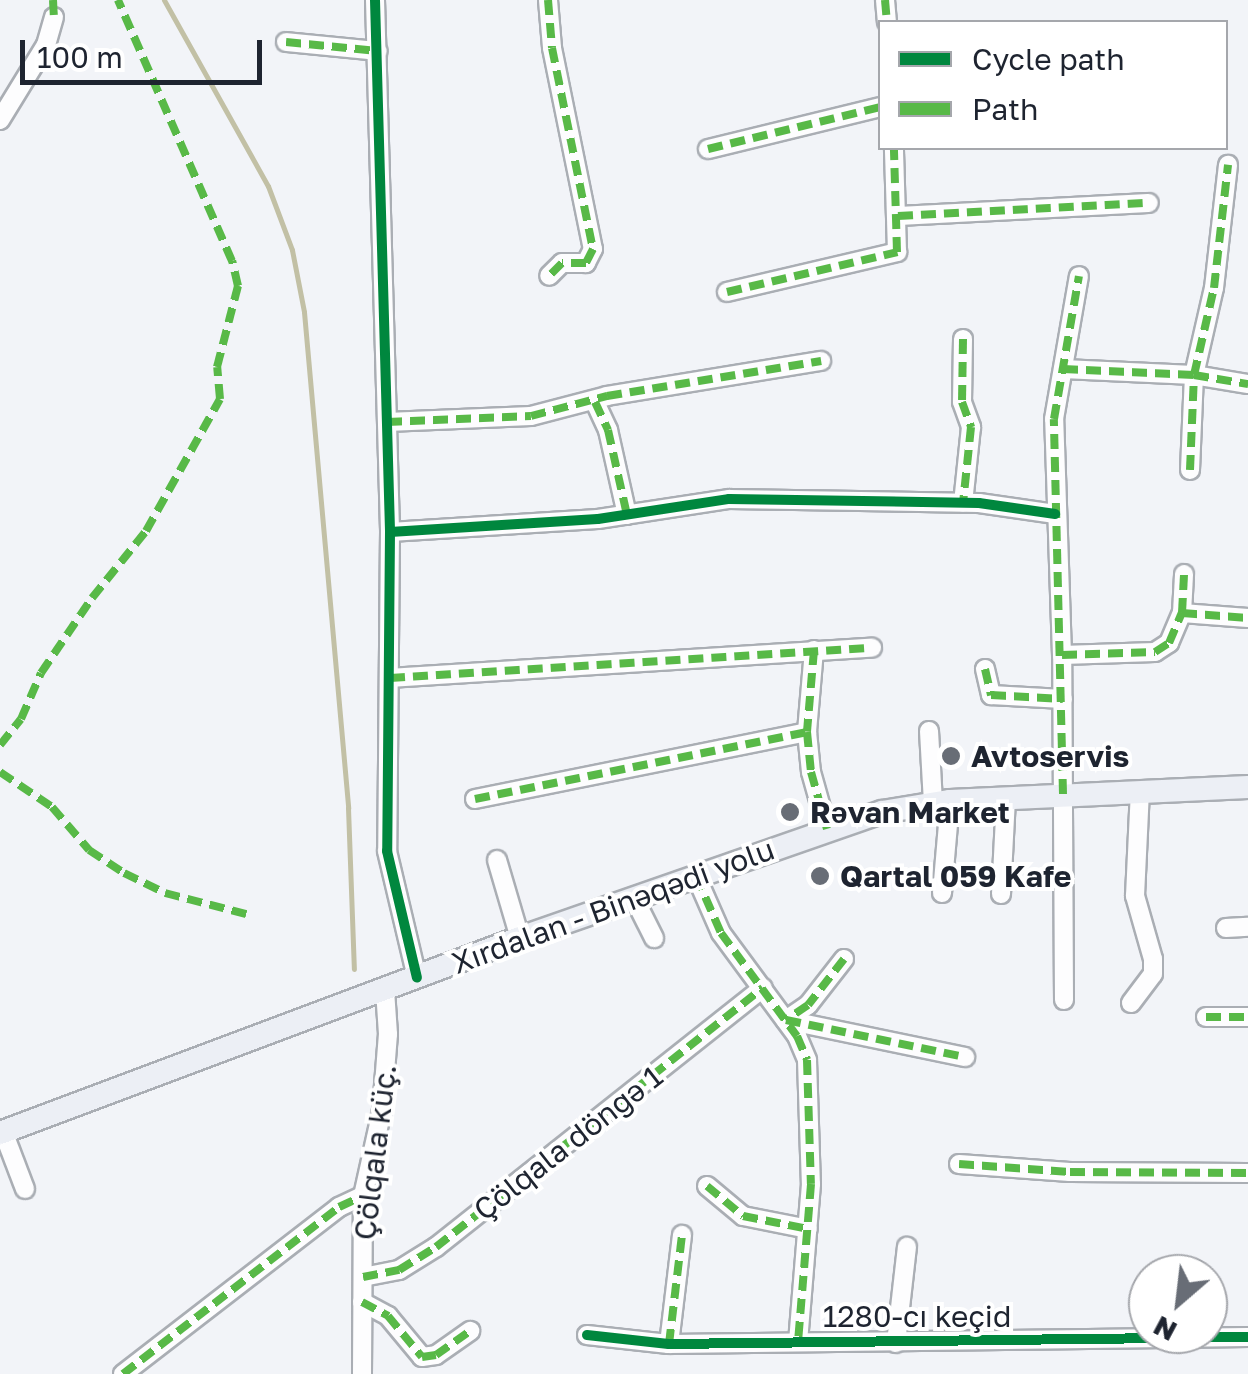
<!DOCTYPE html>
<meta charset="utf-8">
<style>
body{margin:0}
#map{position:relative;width:1248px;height:1374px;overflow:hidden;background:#f2f4f8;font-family:"Golos Text",sans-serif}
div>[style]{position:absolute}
.stream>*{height:5px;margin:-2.5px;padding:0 2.5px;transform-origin:2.5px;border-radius:2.5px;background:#c2c0a5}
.roads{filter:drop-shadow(2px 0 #aaaeb4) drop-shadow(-2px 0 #aaaeb4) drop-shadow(0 2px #aaaeb4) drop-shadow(0 -2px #aaaeb4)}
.minor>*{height:18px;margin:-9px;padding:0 9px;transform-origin:9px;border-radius:9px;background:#fdfdfe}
.major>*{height:22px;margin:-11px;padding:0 11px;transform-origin:11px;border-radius:11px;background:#eceff5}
.quiet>*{height:8px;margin-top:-4px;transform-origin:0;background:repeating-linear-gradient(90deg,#58b947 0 15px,transparent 0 23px)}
.cycleway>*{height:10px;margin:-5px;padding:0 5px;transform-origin:5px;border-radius:5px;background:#00873e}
.dots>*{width:28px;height:28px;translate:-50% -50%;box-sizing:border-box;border:5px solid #fff;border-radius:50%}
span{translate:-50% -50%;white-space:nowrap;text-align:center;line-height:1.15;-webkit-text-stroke:8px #fff;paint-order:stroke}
.poi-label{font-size:30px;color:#1e2430;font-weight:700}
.left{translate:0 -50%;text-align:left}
.street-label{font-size:30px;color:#1e2430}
.legend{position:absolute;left:878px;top:20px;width:350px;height:130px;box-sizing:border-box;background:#fff;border:2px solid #a5a7ac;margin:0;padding:12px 18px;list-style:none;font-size:30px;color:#1e2430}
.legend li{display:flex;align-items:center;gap:20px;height:50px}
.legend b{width:50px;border:2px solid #a5a7ac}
.north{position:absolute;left:1128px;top:1254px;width:100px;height:100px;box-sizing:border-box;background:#fff;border:2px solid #a5a7ac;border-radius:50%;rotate:208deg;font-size:28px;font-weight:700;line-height:40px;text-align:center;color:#1e2430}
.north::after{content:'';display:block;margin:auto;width:35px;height:45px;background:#686d76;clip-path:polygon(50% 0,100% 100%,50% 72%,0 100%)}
.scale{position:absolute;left:20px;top:40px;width:242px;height:45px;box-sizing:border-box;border:5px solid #1e2430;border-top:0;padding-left:12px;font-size:30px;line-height:35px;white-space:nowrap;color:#1e2430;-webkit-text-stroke:8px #fff;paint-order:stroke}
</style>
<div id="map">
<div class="stream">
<div style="left:164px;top:0;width:213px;rotate:60.8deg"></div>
<div style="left:268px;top:186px;width:68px;rotate:69.4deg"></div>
<div style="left:292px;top:250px;width:63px;rotate:79deg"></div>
<div style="left:304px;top:312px;width:498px;rotate:84.9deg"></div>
<div style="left:348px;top:808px;width:161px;rotate:87.9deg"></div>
</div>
<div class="roads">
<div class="minor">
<div style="left:375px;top:0;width:532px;rotate:88.38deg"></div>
<div style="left:390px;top:532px;width:319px;rotate:90.5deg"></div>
<div style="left:387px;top:851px;width:130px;rotate:76.7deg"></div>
<div style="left:548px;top:0;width:48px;rotate:85.2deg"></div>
<div style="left:552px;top:48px;width:205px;rotate:78.5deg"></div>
<div style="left:593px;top:249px;width:16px;rotate:117deg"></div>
<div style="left:586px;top:263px;width:24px;rotate:180deg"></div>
<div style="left:562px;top:263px;width:18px;rotate:135deg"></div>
<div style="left:885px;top:0;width:22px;rotate:85deg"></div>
<div style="left:286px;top:42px;width:92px;rotate:5.6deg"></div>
<div style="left:0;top:120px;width:88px;rotate:-58.5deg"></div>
<div style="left:46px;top:45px;width:29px;rotate:-74deg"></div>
<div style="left:708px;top:149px;width:177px;rotate:-13.7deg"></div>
<div style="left:898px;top:216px;width:251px;rotate:-3deg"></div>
<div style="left:727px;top:292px;width:175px;rotate:-13.2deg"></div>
<div style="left:897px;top:252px;width:104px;rotate:-91.7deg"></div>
<div style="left:963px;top:339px;width:63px;rotate:90.9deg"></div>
<div style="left:962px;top:402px;width:27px;rotate:70deg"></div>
<div style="left:971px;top:427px;width:76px;rotate:96deg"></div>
<div style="left:1063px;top:369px;width:131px;rotate:2.6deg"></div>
<div style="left:1194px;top:375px;width:55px;rotate:9.5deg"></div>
<div style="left:595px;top:402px;width:31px;rotate:65deg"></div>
<div style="left:608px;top:430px;width:87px;rotate:77.4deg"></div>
<div style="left:387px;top:422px;width:144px;rotate:-2.4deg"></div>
<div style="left:531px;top:416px;width:79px;rotate:-14.7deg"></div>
<div style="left:607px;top:396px;width:217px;rotate:-9.3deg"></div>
<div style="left:1190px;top:470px;width:95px;rotate:-87.6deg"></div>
<div style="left:1194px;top:375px;width:89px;rotate:-77.1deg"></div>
<div style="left:1214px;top:288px;width:124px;rotate:-83.5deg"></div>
<div style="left:390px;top:532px;width:208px;rotate:-3.6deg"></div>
<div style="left:598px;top:519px;width:133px;rotate:-8.7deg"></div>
<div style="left:729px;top:499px;width:250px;rotate:0.9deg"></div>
<div style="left:979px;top:503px;width:77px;rotate:8.2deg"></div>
<div style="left:1182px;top:613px;width:39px;rotate:-87deg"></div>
<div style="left:814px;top:650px;width:82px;rotate:94.9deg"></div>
<div style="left:807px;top:732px;width:40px;rotate:84.3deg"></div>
<div style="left:811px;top:772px;width:59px;rotate:74.3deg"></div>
<div style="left:1062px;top:655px;width:93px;rotate:-1.8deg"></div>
<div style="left:1155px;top:652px;width:17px;rotate:-33deg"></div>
<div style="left:1169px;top:643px;width:33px;rotate:-67deg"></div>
<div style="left:1182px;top:613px;width:66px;rotate:4.3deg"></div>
<div style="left:985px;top:669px;width:27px;rotate:77deg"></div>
<div style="left:991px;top:695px;width:72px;rotate:3.2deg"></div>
<div style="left:390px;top:678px;width:483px;rotate:-3.6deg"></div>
<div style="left:929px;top:731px;width:71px;rotate:86.8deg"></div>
<div style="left:475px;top:799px;width:339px;rotate:-11.4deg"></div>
<div style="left:497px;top:860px;width:81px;rotate:73.6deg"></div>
<div style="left:696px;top:876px;width:62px;rotate:66.3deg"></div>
<div style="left:721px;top:933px;width:128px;rotate:53.6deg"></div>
<div style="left:797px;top:1036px;width:26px;rotate:67deg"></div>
<div style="left:807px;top:1060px;width:124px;rotate:88.2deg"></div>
<div style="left:811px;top:1184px;width:158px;rotate:94.7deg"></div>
<div style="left:942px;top:893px;width:92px;rotate:-85deg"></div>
<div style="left:1001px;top:894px;width:97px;rotate:-87deg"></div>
<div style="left:634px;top:898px;width:45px;rotate:63.4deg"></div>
<div style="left:1226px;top:928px;width:22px;rotate:-3deg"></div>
<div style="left:844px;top:959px;width:58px;rotate:128deg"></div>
<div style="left:808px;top:1005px;width:27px;rotate:146deg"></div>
<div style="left:786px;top:1020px;width:183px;rotate:11.7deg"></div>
<div style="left:1064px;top:1000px;width:345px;rotate:-90.3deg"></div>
<div style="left:1062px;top:655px;width:236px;rotate:-91.9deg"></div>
<div style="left:1054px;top:419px;width:145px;rotate:-80.1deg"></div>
<div style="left:1131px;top:1003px;width:36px;rotate:-53deg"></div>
<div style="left:1153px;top:974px;width:15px;rotate:-90deg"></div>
<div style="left:1153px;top:959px;width:66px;rotate:-105.9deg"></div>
<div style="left:1135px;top:896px;width:105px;rotate:-87.3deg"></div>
<div style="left:1206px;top:1017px;width:42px"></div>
<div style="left:3px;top:1131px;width:62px;rotate:69.2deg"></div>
<div style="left:959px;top:1164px;width:111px;rotate:4.1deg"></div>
<div style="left:1070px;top:1172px;width:178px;rotate:0.3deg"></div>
<div style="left:707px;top:1186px;width:47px;rotate:39.8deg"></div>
<div style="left:743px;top:1216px;width:66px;rotate:11.3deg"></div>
<div style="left:363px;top:1277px;width:37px;rotate:-11deg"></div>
<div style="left:399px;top:1270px;width:44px;rotate:-31.9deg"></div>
<div style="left:436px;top:1247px;width:417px;rotate:-38.4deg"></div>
<div style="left:362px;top:1302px;width:30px;rotate:28deg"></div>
<div style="left:388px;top:1316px;width:53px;rotate:50.3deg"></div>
<div style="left:422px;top:1357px;width:14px;rotate:-8deg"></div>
<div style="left:436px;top:1355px;width:42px;rotate:-35.2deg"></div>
<div style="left:587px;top:1335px;width:82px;rotate:6.3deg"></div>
<div style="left:669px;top:1344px;width:579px;rotate:-0.69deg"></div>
<div style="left:896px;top:1343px;width:97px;rotate:-83.5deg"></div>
<div style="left:669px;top:1344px;width:110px;rotate:-83.2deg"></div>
<div style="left:123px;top:1374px;width:273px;rotate:-37.7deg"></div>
<div style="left:339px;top:1207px;width:26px;rotate:-25deg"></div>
<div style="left:362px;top:1374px;width:178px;rotate:-89.7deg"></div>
<div style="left:363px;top:1196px;width:88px;rotate:-77.5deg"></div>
<div style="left:382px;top:1110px;width:76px;rotate:-85.5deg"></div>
<div style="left:388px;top:1034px;width:44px;rotate:-93.9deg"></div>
</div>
<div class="major">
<div style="left:0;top:1133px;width:555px;rotate:-20.56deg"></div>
<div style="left:520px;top:938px;width:383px;rotate:-19.2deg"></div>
<div style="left:882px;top:812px;width:69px;rotate:-9.2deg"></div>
<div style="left:950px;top:801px;width:298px;rotate:-2.7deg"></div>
</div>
</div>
<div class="quiet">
<div style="left:53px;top:0;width:17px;rotate:87deg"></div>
<div style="left:548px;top:0;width:48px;rotate:85.2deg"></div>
<div style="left:552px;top:48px;width:205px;rotate:78.5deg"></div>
<div style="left:593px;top:249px;width:16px;rotate:117deg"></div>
<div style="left:586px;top:263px;width:24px;rotate:180deg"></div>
<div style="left:562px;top:263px;width:18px;rotate:135deg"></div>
<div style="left:885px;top:0;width:22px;rotate:85deg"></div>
<div style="left:286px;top:42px;width:92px;rotate:5.6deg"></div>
<div style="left:708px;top:149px;width:177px;rotate:-13.7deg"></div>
<div style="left:898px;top:216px;width:251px;rotate:-3deg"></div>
<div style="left:727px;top:292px;width:175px;rotate:-13.2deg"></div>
<div style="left:897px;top:252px;width:104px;rotate:-91.7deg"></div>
<div style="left:963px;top:339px;width:63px;rotate:90.9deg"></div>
<div style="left:962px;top:402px;width:27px;rotate:70deg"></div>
<div style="left:971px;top:427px;width:76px;rotate:96deg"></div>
<div style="left:1063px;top:369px;width:131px;rotate:2.6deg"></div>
<div style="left:1194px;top:375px;width:55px;rotate:9.5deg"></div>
<div style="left:595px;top:402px;width:31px;rotate:65deg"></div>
<div style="left:608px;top:430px;width:87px;rotate:77.4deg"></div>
<div style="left:387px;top:422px;width:144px;rotate:-2.4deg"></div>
<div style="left:531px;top:416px;width:79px;rotate:-14.7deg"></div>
<div style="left:607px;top:396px;width:217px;rotate:-9.3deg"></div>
<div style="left:1190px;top:470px;width:95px;rotate:-87.6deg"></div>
<div style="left:1194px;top:375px;width:89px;rotate:-77.1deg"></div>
<div style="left:1214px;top:288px;width:124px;rotate:-83.5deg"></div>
<div style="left:1182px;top:613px;width:39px;rotate:-87deg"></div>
<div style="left:814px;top:650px;width:82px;rotate:94.9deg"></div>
<div style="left:807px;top:732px;width:40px;rotate:84.3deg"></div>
<div style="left:811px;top:772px;width:59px;rotate:74.3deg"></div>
<div style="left:1062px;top:655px;width:93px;rotate:-1.8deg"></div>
<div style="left:1155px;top:652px;width:17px;rotate:-33deg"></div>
<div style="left:1169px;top:643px;width:33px;rotate:-67deg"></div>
<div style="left:1182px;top:613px;width:66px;rotate:4.3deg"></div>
<div style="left:985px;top:669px;width:27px;rotate:77deg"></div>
<div style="left:991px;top:695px;width:72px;rotate:3.2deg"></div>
<div style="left:390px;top:678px;width:483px;rotate:-3.6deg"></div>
<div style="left:0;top:745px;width:33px;rotate:-51deg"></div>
<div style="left:21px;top:719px;width:50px;rotate:-66.5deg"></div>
<div style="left:41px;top:673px;width:91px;rotate:-55.8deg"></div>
<div style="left:92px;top:598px;width:86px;rotate:-51.1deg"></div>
<div style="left:146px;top:531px;width:151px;rotate:-60.7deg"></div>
<div style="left:220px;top:399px;width:32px;rotate:-95deg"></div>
<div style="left:217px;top:367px;width:84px;rotate:-75.5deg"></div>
<div style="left:238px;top:286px;width:26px;rotate:-103deg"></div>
<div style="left:232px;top:261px;width:285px;rotate:-113.6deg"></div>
<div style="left:0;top:772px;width:63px;rotate:33.9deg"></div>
<div style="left:52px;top:807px;width:57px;rotate:49.3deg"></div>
<div style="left:89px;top:850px;width:42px;rotate:33.3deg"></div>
<div style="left:124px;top:873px;width:46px;rotate:26deg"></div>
<div style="left:165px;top:893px;width:84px;rotate:14.5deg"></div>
<div style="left:1063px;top:794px;width:375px;rotate:-91.4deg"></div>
<div style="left:1054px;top:419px;width:145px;rotate:-80.1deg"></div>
<div style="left:475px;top:799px;width:339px;rotate:-11.4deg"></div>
<div style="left:696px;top:876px;width:62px;rotate:66.3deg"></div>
<div style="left:721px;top:933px;width:128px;rotate:53.6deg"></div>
<div style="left:797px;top:1036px;width:26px;rotate:67deg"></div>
<div style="left:807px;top:1060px;width:124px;rotate:88.2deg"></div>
<div style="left:811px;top:1184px;width:158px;rotate:94.7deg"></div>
<div style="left:844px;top:959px;width:58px;rotate:128deg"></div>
<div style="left:808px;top:1005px;width:27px;rotate:146deg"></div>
<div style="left:786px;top:1020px;width:183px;rotate:11.7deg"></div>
<div style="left:1206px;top:1017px;width:42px"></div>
<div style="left:959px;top:1164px;width:111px;rotate:4.1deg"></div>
<div style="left:1070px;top:1172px;width:178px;rotate:0.3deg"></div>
<div style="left:707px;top:1186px;width:47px;rotate:39.8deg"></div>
<div style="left:743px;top:1216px;width:66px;rotate:11.3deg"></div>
<div style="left:363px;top:1277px;width:37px;rotate:-11deg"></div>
<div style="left:399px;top:1270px;width:44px;rotate:-31.9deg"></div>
<div style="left:436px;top:1247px;width:417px;rotate:-38.4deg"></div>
<div style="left:362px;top:1302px;width:30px;rotate:28deg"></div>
<div style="left:388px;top:1316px;width:53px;rotate:50.3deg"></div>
<div style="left:422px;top:1357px;width:14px;rotate:-8deg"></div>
<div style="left:436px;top:1355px;width:42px;rotate:-35.2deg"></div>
<div style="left:669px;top:1344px;width:110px;rotate:-83.2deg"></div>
<div style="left:123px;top:1374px;width:273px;rotate:-37.7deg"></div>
<div style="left:339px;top:1207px;width:26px;rotate:-25deg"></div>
</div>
<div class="cycleway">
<div style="left:375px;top:0;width:532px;rotate:88.38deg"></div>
<div style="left:390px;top:532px;width:319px;rotate:90.5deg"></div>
<div style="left:387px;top:851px;width:130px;rotate:76.7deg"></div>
<div style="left:390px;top:532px;width:208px;rotate:-3.6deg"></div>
<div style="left:598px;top:519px;width:133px;rotate:-8.7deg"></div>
<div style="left:729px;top:499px;width:250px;rotate:0.9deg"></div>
<div style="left:979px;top:503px;width:77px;rotate:8.2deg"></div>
<div style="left:587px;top:1335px;width:82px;rotate:6.3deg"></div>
<div style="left:669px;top:1344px;width:579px;rotate:-0.69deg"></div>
</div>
<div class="dots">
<div style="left:951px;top:756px;background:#686d76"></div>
<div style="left:790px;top:812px;background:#686d76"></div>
<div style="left:820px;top:876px;background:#686d76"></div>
</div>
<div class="poi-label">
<span class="left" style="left:971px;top:756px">Avtoservis</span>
<span class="left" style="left:810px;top:812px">Rəvan Market</span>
<span class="left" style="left:840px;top:876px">Qartal 059 Kafe</span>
</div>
<div class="street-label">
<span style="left:613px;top:906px;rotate:-20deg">Xırdalan - Binəqədi yolu</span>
<span style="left:568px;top:1143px;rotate:-38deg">Çölqala döngə 1</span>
<span style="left:375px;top:1152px;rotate:-83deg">Çölqala küç.</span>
<span style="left:917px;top:1316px">1280-cı keçid</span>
</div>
<ul class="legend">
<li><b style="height:12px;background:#00873e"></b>Cycle path</li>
<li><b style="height:12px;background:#58b947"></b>Path</li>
</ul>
<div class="north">N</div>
<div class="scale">100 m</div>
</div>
